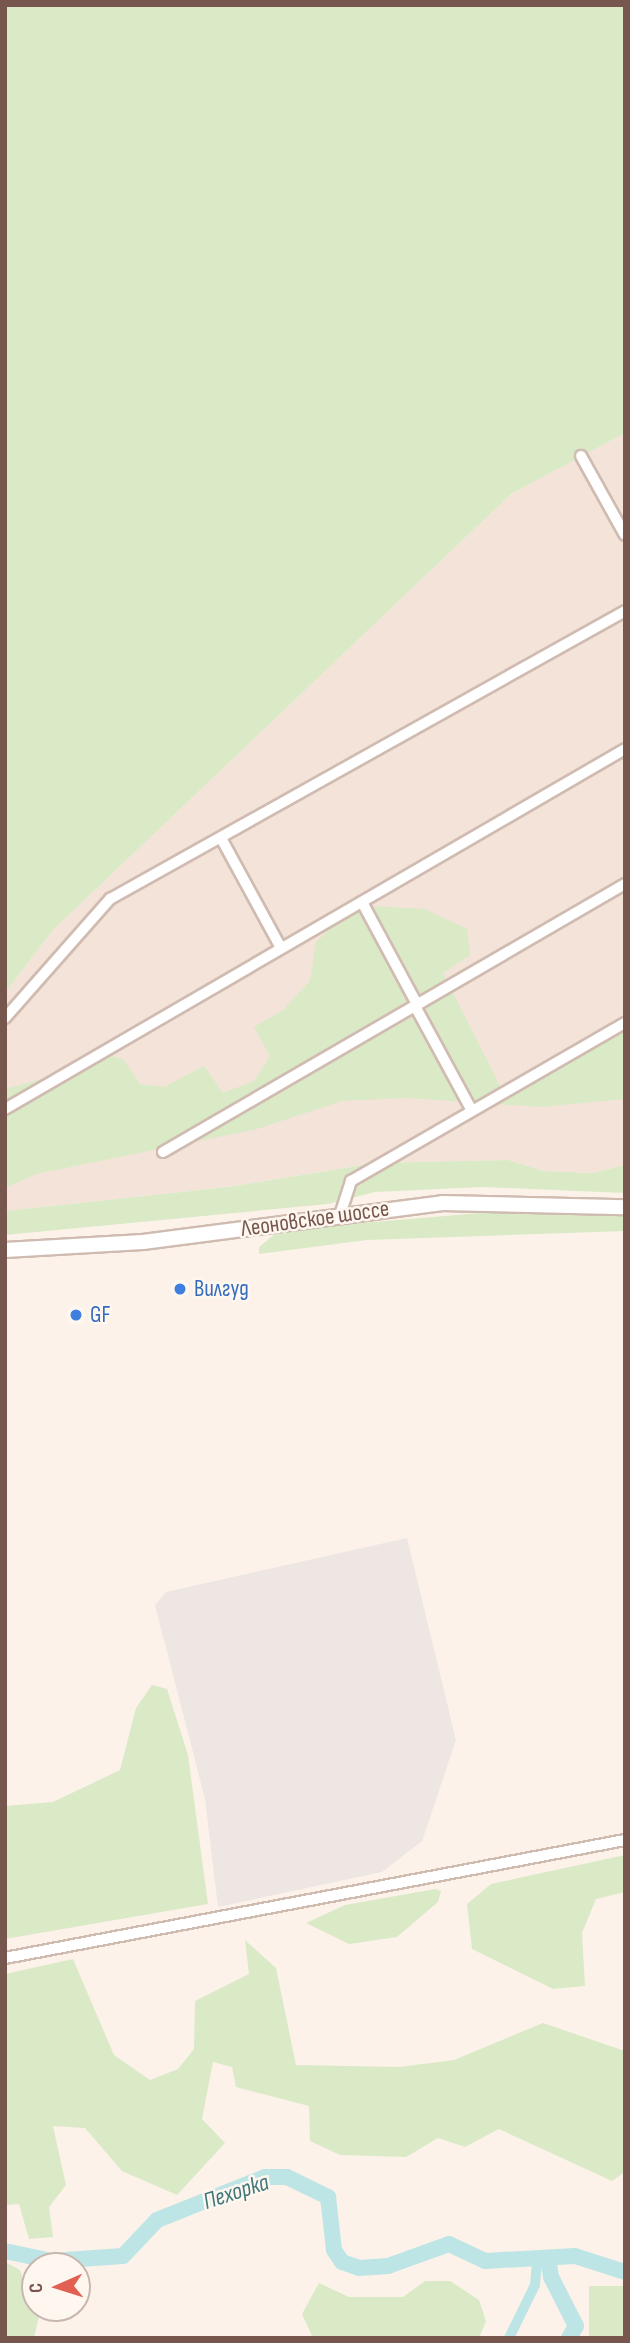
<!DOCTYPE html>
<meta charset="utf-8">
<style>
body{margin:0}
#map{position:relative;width:630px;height:2343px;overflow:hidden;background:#fcf2e9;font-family:"Sofia Sans Condensed",sans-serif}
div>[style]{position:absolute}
.residential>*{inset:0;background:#f3e3d8}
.industrial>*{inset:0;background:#ede6e2}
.green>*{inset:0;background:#daeac7;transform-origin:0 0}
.canal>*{height:10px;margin:-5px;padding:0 5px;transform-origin:5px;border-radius:5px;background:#bee5e5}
.river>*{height:16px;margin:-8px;padding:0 8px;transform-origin:8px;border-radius:8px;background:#bee5e5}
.roads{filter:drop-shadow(2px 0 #d0bbb1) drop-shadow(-2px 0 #d0bbb1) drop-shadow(0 2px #d0bbb1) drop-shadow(0 -2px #d0bbb1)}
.street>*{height:10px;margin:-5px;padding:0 5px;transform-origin:5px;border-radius:5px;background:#fff}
.secondary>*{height:14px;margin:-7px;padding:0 7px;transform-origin:7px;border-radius:7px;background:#fff}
.dots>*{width:19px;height:19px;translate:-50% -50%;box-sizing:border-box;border:4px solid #fef7f0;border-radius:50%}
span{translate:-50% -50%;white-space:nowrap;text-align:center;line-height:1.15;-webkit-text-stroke:5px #fef7f0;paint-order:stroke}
.street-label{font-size:23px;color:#76564d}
.shop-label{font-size:23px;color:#366cbe}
.left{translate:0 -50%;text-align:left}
.water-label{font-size:24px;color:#41787a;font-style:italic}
.frame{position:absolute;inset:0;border:7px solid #76564d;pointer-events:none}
.north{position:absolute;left:21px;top:2252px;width:70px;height:70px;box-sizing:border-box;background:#fef7f0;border:2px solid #c8b7af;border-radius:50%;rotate:267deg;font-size:19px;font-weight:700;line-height:28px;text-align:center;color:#76564d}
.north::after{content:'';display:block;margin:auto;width:24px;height:32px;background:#e16053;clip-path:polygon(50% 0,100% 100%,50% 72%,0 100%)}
</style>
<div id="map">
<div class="residential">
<div style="clip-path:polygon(625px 433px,625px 1165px,593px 1173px,544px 1171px,508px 1160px,375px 1163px,228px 1187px,5px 1211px,5px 993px,53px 930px,511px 494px)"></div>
</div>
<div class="industrial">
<div style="clip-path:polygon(407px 1538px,456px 1740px,422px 1841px,382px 1872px,218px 1907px,205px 1799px,155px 1605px,166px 1592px)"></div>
</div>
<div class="green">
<div style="clip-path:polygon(5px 5px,625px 5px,625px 433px,511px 494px,53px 930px,5px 993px)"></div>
<div style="clip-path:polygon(372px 906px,425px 909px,467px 929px,470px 955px,443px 973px,503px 1092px,625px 1025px,625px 1099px,540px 1107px,407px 1098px,342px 1101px,257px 1129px,36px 1174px,5px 1188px,5px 1089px,67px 1072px,92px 1051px,123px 1059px,140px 1084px,164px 1087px,204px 1066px,223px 1093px,254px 1081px,270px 1056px,254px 1027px,282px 1011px,310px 981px,316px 942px,342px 918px)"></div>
<div style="clip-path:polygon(508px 1160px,544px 1171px,593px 1173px,625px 1165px,625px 1193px,482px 1187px,375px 1192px,328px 1204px,5px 1235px,5px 1211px,228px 1187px,375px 1163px)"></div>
<div style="clip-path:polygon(480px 1213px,625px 1213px,625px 1231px,367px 1240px,259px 1254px,259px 1247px,280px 1230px)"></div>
<div style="clip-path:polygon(152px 1685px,167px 1689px,188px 1755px,208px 1904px,5px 1939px,5px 1806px,53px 1802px,120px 1770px,136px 1708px)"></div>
<div style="clip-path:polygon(625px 1855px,625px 1892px,596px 1899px,582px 1933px,585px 1986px,553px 1989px,472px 1949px,467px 1904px,491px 1884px)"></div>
<div style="clip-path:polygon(435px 1889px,441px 1891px,438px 1902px,397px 1937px,349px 1944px,306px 1923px,345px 1905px)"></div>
<div style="clip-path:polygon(245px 1940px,276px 1968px,296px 2065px,399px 2067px,454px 2060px,543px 2023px,625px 2051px,625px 2172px,612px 2181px,499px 2129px,465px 2147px,438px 2138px,406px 2157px,340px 2155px,310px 2141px,309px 2106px,236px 2087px,232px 2067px,213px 2062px,202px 2119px,225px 2143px,177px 2195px,122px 2171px,85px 2128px,53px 2126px,66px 2185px,49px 2207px,53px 2237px,29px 2239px,19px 2204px,5px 2205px,5px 1974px,73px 1959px,114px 2055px,150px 2080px,178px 2069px,194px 2049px,195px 2001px,249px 1974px)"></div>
<div style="clip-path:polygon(5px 2262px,20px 2270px,31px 2303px,41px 2308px,34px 2338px,5px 2338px)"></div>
<div style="clip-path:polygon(425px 2281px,450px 2281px,479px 2300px,486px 2321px,479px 2338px,313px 2338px,302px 2314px,319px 2283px,349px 2297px,403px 2297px)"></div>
<div style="left:625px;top:2286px;width:52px;height:36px;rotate:90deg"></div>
</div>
<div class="canal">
<div style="left:509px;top:2338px;width:59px;rotate:-63.9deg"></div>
<div style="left:535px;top:2285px;width:25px;rotate:-85deg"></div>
</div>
<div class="river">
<div style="left:5px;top:2251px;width:48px;rotate:12deg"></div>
<div style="left:52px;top:2261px;width:71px;rotate:-4deg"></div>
<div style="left:123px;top:2256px;width:50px;rotate:-46.6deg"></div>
<div style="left:157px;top:2220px;width:116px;rotate:-21.7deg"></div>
<div style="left:265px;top:2177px;width:22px"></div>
<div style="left:287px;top:2177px;width:46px;rotate:26deg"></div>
<div style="left:328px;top:2197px;width:53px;rotate:83.5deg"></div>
<div style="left:334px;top:2250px;width:14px;rotate:56deg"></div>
<div style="left:342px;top:2262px;width:18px;rotate:19deg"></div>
<div style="left:359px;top:2268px;width:29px;rotate:-4deg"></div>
<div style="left:388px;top:2266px;width:65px;rotate:-19.8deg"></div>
<div style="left:449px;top:2244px;width:40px;rotate:25deg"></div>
<div style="left:485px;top:2261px;width:90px;rotate:-3.2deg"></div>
<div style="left:575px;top:2256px;width:52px;rotate:17.7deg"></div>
<div style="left:548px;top:2258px;width:19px;rotate:81deg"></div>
<div style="left:551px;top:2277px;width:55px;rotate:63deg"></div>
<div style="left:576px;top:2326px;width:14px;rotate:120deg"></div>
</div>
<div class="roads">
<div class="street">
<div style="left:581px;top:456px;width:90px;rotate:60.9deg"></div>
<div style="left:221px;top:838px;width:125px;rotate:61.4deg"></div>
<div style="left:362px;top:902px;width:116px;rotate:61.7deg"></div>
<div style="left:415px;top:1006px;width:119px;rotate:61.5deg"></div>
<div style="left:5px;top:1018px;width:159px;rotate:-48.6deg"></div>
<div style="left:110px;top:899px;width:590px;rotate:-29.21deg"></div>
<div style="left:5px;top:1109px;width:717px;rotate:-30.14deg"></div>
<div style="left:163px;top:1152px;width:534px;rotate:-30.12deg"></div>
<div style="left:340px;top:1215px;width:36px;rotate:-72deg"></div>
<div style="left:351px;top:1181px;width:316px;rotate:-30deg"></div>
<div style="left:5px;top:1958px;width:631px;rotate:-10.78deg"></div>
</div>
<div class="secondary">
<div style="left:5px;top:1250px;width:138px;rotate:-3.3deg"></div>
<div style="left:143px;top:1242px;width:302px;rotate:-7.4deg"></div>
<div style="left:442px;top:1203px;width:183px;rotate:1.3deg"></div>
</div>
</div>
<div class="dots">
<div style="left:180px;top:1289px;background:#3f7fe0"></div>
<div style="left:76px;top:1315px;background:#3f7fe0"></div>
</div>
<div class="street-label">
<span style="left:315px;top:1219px;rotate:-8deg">Леоновское шоссе</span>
</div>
<div class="shop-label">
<span class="left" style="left:194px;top:1289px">Вилгуд</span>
<span class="left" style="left:90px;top:1315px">GF</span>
</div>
<div class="water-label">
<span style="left:236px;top:2192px;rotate:-18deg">Пехорка</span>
</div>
<div class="frame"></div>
<div class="north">С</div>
</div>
